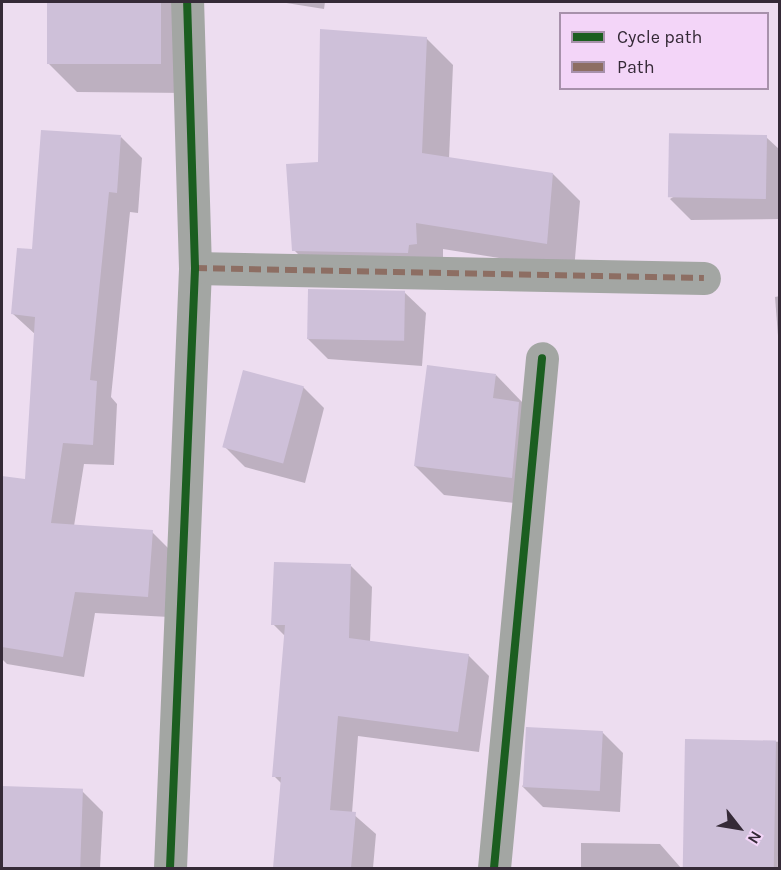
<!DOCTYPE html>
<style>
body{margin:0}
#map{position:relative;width:781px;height:870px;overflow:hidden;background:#edddf0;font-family:Karla,sans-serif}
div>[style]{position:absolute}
.shadow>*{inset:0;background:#0003;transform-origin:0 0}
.building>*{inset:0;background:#cec0d9;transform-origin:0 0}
.minor>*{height:33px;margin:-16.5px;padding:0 16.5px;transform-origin:16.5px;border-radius:16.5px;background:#a3a6a3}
.quiet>*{height:6px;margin-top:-3px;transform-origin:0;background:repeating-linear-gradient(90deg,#8d6e63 0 12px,transparent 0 18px)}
.cycleway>*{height:8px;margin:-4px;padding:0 4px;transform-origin:4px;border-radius:4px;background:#1b5e20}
span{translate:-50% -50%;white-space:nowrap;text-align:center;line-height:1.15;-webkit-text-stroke:4.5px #f3d5f8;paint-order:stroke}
.frame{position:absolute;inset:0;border:3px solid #352a37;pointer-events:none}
.legend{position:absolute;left:559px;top:12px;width:210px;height:78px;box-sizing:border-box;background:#f3d5f8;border:2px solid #a791ab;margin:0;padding:8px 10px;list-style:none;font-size:18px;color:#352a37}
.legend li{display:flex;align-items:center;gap:12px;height:30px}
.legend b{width:30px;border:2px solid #a791ab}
.north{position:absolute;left:709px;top:798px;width:60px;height:60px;-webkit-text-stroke:4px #f3d5f8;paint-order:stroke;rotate:121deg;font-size:16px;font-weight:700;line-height:24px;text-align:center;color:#352a37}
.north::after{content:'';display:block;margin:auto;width:21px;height:27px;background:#352a37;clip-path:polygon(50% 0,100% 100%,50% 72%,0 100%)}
</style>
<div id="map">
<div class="shadow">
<div style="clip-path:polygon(48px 2px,178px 2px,188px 93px,77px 92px,48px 63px)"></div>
<div style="clip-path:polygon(280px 2px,325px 2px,324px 9px)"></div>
<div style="clip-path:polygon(426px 38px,453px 65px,449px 159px,553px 174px,580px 201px,574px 270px,443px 249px,443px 270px,321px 277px,294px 250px,319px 163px)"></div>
<div style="clip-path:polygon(121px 137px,142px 158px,138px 213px,130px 212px,111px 397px,117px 404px,114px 465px,84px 464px,74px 526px,152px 532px,173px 553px,169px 617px,95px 613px,84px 677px,7px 664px,2px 659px,2px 477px,26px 481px,36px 335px,13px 314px,33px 251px)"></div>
<div style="clip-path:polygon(766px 137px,780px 150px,780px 219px,691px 220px,670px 199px)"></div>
<div style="clip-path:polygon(404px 292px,426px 313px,422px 366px,328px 359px,307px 338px)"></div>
<div style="clip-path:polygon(780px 296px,780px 362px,775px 297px)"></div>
<div style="clip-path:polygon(496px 375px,524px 404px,540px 506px,444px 495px,415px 466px)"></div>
<div style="clip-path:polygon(303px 387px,324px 408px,305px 483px,245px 467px,224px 446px)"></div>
<div style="clip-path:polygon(351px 566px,372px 587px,370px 642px,468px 655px,489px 676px,479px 752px,358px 736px,352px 813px,376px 834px,373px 868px,275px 868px,282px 784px,274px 776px,286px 637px,273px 624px)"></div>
<div style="clip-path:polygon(602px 732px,623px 753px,620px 812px,543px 807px,522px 786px)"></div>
<div style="left:686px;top:740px;width:94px;height:128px;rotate:1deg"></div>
<div style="clip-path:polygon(2px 787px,82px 791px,103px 812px,100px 868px,2px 868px)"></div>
<div style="clip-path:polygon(581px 843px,660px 844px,681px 868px,581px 868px)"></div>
</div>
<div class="building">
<div style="left:47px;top:2px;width:114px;height:62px"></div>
<div style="clip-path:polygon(320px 29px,427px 37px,422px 153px,553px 173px,547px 244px,416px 223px,417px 244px,409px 245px,408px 253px,292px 251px,286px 164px,318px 162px)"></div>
<div style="clip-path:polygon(41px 130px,121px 135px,117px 193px,109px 192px,90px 380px,97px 381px,93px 445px,63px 443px,51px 523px,153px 530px,148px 597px,75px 592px,63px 657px,2px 647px,2px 476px,25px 479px,35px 317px,11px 314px,17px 248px,32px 249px)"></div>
<div style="left:767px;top:135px;width:64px;height:98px;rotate:91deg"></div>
<div style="left:308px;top:289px;width:97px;height:50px;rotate:1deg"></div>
<div style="clip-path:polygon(427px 365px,496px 374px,493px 398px,519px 402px,512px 478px,414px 466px)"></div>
<div style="left:243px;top:370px;width:63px;height:80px;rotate:15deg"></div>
<div style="clip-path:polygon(274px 562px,351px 564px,349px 638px,469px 654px,458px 732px,338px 716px,330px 810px,356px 812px,351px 868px,273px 868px,281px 777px,272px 777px,285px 625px,271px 625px)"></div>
<div style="left:526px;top:727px;width:77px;height:60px;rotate:3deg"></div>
<div style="left:685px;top:739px;width:91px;height:129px;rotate:1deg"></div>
<div style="left:2px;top:786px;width:81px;height:82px;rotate:2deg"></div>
</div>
<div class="minor">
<div style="left:195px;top:268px;width:509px;rotate:1.13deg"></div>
<div style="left:170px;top:868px;width:601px;rotate:-87.61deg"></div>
<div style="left:195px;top:268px;width:266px;rotate:-91.7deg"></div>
<div style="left:494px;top:868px;width:512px;rotate:-84.62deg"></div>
</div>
<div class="quiet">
<div style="left:195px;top:268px;width:509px;rotate:1.13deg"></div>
</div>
<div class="cycleway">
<div style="left:170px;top:868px;width:601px;rotate:-87.61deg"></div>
<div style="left:195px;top:268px;width:266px;rotate:-91.7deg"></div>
<div style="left:494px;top:868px;width:512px;rotate:-84.62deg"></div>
</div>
<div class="frame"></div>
<ul class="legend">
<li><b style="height:8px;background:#1b5e20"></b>Cycle path</li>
<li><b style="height:8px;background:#8d6e63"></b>Path</li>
</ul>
<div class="north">N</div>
</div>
